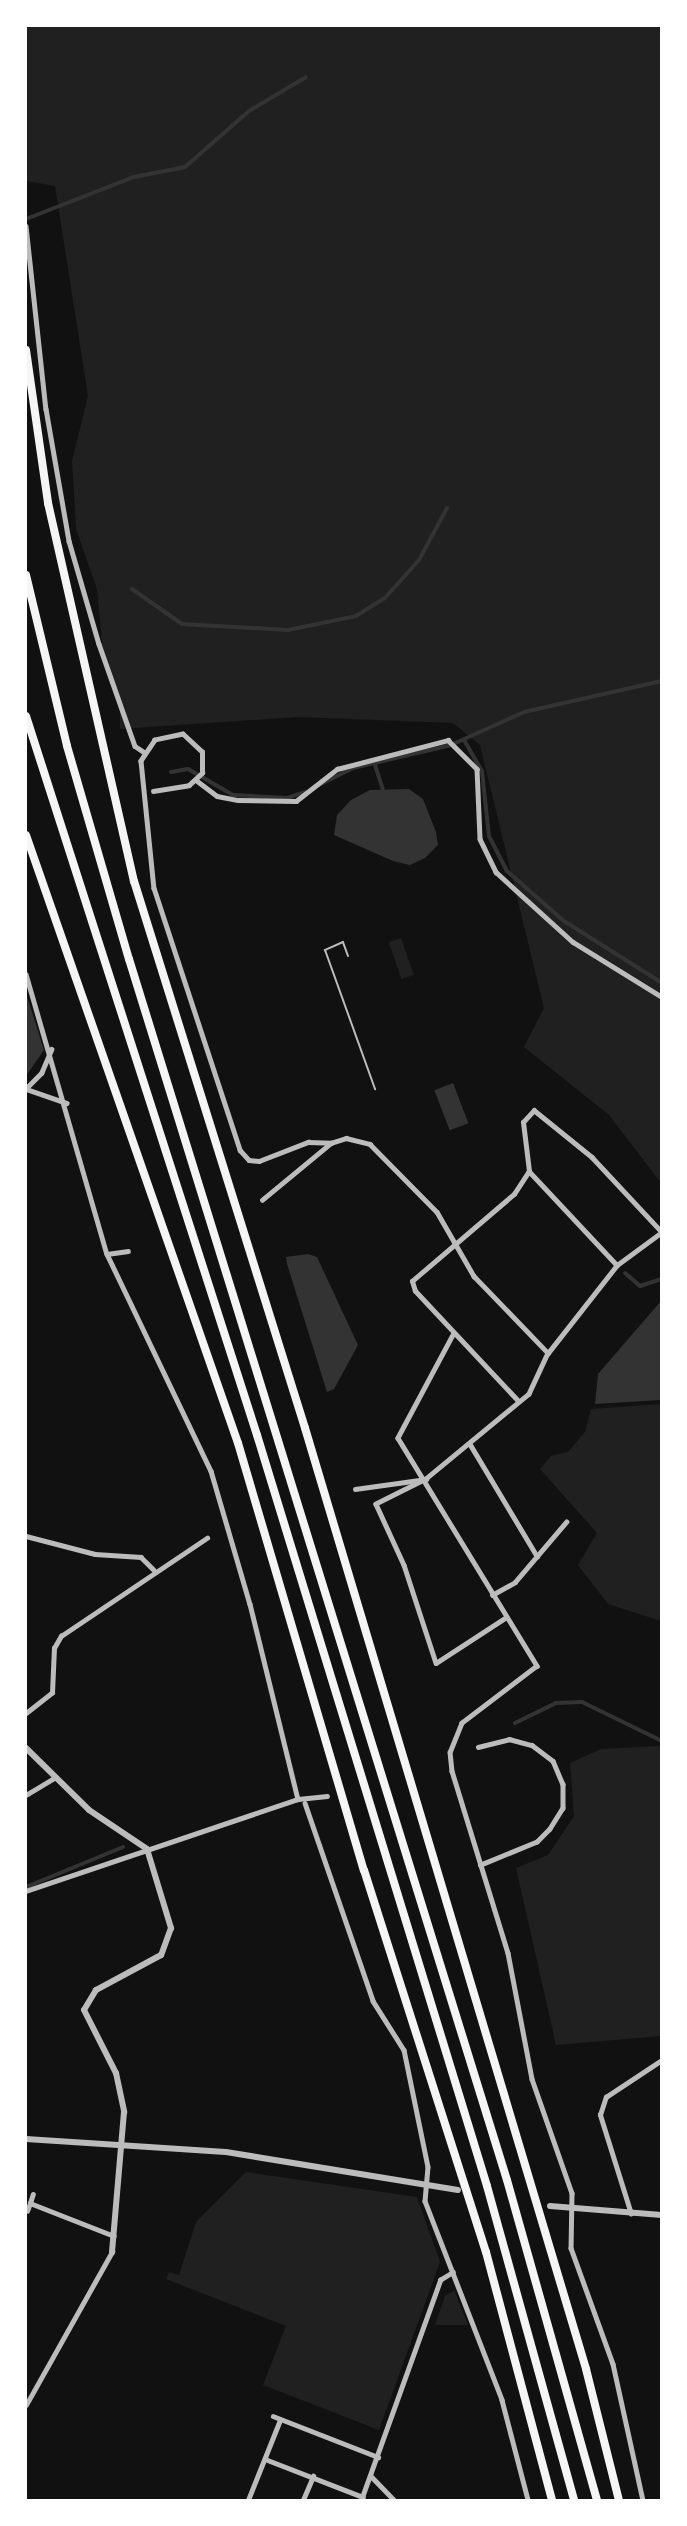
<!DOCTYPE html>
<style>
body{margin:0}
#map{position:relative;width:687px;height:2526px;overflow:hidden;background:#111;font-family:Montserrat,sans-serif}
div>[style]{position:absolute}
.green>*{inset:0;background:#202020;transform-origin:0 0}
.water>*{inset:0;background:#333;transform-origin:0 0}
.stream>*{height:4px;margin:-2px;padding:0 2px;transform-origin:2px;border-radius:2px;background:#333}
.service>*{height:2px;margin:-1px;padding:0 1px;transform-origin:1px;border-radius:1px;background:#bcbcbc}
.minor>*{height:4.5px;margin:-2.25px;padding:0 2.25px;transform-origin:2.25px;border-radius:2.25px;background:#bcbcbc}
.tertiary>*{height:6px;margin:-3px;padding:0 3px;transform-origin:3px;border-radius:3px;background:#bcbcbc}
.motorway>*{height:8px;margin:-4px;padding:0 4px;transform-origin:4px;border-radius:4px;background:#f5f5f5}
span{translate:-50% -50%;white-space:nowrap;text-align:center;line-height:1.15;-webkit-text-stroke:4.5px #fff;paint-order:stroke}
.frame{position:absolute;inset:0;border:27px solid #fff;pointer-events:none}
</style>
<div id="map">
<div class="green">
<div style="clip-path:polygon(26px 26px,661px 26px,661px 1183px,609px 1115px,524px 1047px,544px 1008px,480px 745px,453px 723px,298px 717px,120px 729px,120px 711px,104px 663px,97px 589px,76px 529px,72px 461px,88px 396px,55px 186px,26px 181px)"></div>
<div style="left:401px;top:938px;width:39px;height:13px;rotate:71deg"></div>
<div style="clip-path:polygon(661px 1404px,662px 1404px,661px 1621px,608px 1604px,578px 1565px,597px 1533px,540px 1469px,551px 1456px,568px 1452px,585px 1432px,591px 1409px)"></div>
<div style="clip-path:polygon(661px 1746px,661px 2036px,556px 2045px,516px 1868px,548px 1855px,574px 1816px,570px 1763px,601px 1749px)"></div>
<div style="clip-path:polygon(246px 2172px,417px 2197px,440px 2262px,379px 2430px,263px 2385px,286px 2326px,166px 2279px,169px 2272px,179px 2275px,196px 2222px)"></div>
<div style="clip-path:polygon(454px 2290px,468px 2325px,435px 2325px,445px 2296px)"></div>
</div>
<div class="water">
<div style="clip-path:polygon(409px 789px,423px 799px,436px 832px,438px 845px,425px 858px,410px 865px,393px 861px,334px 835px,337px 815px,351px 800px,370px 790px)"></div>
<div style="clip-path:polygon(26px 993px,44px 1050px,26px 1076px)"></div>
<div style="left:453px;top:1083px;width:43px;height:20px;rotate:69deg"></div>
<div style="clip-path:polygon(308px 1254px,317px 1257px,358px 1345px,334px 1389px,327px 1392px,287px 1264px,286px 1257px)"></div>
<div style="clip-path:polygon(661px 1301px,661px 1400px,595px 1404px,598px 1374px)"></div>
</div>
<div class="stream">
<div style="left:26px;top:219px;width:116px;rotate:-21.3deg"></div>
<div style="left:134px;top:177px;width:52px;rotate:-11.1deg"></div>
<div style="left:185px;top:167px;width:85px;rotate:-41.2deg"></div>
<div style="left:249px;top:111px;width:66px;rotate:-30.8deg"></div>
<div style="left:132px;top:589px;width:61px;rotate:35deg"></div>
<div style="left:182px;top:624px;width:106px;rotate:3.2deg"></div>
<div style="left:288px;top:630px;width:69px;rotate:-11.6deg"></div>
<div style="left:356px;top:616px;width:34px;rotate:-32deg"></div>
<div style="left:385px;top:598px;width:51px;rotate:-48.2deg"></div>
<div style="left:419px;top:560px;width:59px;rotate:-61.7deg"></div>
<div style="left:464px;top:740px;width:36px;rotate:60deg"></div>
<div style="left:482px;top:771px;width:65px;rotate:83.9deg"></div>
<div style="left:489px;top:836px;width:39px;rotate:63deg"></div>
<div style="left:507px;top:871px;width:76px;rotate:41.3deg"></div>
<div style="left:564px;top:921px;width:116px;rotate:32.3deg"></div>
<div style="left:374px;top:762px;width:28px;rotate:72deg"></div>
<div style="left:171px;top:772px;width:17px;rotate:-10deg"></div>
<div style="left:188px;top:769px;width:52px;rotate:30deg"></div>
<div style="left:233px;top:795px;width:54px;rotate:3.2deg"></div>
<div style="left:287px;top:798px;width:19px;rotate:-18deg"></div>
<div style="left:317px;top:786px;width:40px;rotate:-26.6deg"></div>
<div style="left:353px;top:768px;width:101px;rotate:-13.2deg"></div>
<div style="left:451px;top:745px;width:80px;rotate:-24.3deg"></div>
<div style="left:524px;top:712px;width:141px;rotate:-12.7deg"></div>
<div style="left:625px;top:1273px;width:20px;rotate:41deg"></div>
<div style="left:640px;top:1286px;width:23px;rotate:-18deg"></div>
<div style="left:515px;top:1723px;width:46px;rotate:-26deg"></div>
<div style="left:556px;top:1703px;width:26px;rotate:-2deg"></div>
<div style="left:582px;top:1702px;width:89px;rotate:26deg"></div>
<div style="left:26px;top:1887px;width:105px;rotate:-22.4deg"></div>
</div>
<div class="service">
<div style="left:348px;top:956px;width:15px;rotate:-110deg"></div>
<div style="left:343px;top:942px;width:20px;rotate:156deg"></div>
<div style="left:325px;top:950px;width:148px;rotate:70.2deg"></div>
</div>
<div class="minor">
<div style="left:26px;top:226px;width:184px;rotate:83.8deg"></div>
<div style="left:46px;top:409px;width:134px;rotate:80.1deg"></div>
<div style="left:69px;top:541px;width:107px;rotate:73.8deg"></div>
<div style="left:99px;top:644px;width:108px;rotate:70.6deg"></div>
<div style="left:135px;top:746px;width:11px;rotate:34deg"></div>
<div style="left:196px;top:780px;width:26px;rotate:37deg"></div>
<div style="left:217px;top:796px;width:21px;rotate:11deg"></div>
<div style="left:238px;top:800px;width:58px;rotate:1deg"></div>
<div style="left:296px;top:801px;width:52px;rotate:-38deg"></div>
<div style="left:337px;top:769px;width:115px;rotate:-14.6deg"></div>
<div style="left:448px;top:740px;width:41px;rotate:45deg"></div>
<div style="left:477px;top:769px;width:70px;rotate:87.5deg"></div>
<div style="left:480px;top:839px;width:37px;rotate:64deg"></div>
<div style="left:496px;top:872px;width:104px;rotate:42.3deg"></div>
<div style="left:573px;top:942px;width:105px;rotate:31.7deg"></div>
<div style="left:153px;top:791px;width:36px;rotate:-9deg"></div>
<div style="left:189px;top:785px;width:18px;rotate:-43deg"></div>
<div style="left:202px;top:773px;width:21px;rotate:-90deg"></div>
<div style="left:202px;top:752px;width:26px;rotate:-137deg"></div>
<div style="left:183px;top:734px;width:29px;rotate:168deg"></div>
<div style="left:155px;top:740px;width:25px;rotate:124deg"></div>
<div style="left:141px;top:761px;width:128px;rotate:84.2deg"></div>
<div style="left:154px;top:888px;width:276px;rotate:71.8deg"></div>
<div style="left:240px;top:1150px;width:13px;rotate:48deg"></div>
<div style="left:249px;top:1160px;width:10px;rotate:6deg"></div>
<div style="left:259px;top:1161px;width:53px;rotate:-21.2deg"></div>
<div style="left:308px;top:1142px;width:23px;rotate:2deg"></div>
<div style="left:26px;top:974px;width:291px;rotate:73.9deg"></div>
<div style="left:107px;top:1254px;width:241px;rotate:64.4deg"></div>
<div style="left:211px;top:1471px;width:139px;rotate:73.7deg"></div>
<div style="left:250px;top:1604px;width:201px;rotate:76.2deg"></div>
<div style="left:52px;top:1049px;width:26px;rotate:113deg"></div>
<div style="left:42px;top:1073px;width:23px;rotate:135deg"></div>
<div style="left:26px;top:1089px;width:43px;rotate:18.9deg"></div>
<div style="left:529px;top:1171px;width:49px;rotate:-97deg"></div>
<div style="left:523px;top:1122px;width:16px;rotate:-47deg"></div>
<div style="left:534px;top:1110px;width:75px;rotate:39deg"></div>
<div style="left:592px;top:1157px;width:103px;rotate:47deg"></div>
<div style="left:262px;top:1200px;width:89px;rotate:-39.6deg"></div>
<div style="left:331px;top:1143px;width:16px;rotate:-18deg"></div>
<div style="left:346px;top:1138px;width:25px;rotate:14deg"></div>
<div style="left:370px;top:1144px;width:95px;rotate:45.4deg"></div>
<div style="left:437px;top:1212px;width:74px;rotate:60deg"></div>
<div style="left:474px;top:1276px;width:107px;rotate:46.1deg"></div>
<div style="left:548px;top:1353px;width:45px;rotate:114.9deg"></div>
<div style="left:529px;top:1394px;width:134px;rotate:140.5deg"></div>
<div style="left:426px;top:1479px;width:56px;rotate:153.4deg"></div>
<div style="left:376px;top:1504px;width:67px;rotate:65.3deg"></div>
<div style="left:404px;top:1565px;width:103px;rotate:71.9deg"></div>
<div style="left:436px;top:1663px;width:82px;rotate:-33.1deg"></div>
<div style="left:107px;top:1254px;width:21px;rotate:-8deg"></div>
<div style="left:454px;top:1333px;width:119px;rotate:118.1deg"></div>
<div style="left:398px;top:1438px;width:267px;rotate:58.6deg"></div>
<div style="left:537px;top:1666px;width:94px;rotate:142.8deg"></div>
<div style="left:462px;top:1723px;width:31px;rotate:112deg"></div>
<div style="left:450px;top:1752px;width:19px;rotate:84deg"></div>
<div style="left:452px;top:1771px;width:190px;rotate:72.9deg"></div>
<div style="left:508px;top:1953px;width:128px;rotate:79.2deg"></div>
<div style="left:532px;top:2079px;width:121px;rotate:70.7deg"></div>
<div style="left:572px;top:2193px;width:55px;rotate:91deg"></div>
<div style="left:571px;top:2248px;width:123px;rotate:70.1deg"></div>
<div style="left:613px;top:2364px;width:139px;rotate:77.6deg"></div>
<div style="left:548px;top:1353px;width:112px;rotate:-51.9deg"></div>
<div style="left:617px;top:1265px;width:56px;rotate:-36.3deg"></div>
<div style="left:517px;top:1400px;width:149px;rotate:-133.1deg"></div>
<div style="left:415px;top:1291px;width:10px;rotate:-107deg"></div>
<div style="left:412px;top:1281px;width:134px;rotate:-40.5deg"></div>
<div style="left:514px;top:1194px;width:27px;rotate:-57deg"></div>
<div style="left:529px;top:1171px;width:129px;rotate:46.9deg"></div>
<div style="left:470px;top:1444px;width:131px;rotate:59.1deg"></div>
<div style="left:355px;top:1489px;width:72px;rotate:-8deg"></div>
<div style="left:26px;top:1536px;width:71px;rotate:14.6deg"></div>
<div style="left:95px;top:1554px;width:46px;rotate:3.7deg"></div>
<div style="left:141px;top:1557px;width:18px;rotate:45deg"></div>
<div style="left:492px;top:1595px;width:26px;rotate:-29deg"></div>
<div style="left:515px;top:1582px;width:79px;rotate:-49.6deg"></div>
<div style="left:26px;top:1713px;width:33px;rotate:-38deg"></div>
<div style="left:52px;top:1693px;width:45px;rotate:-87.5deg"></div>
<div style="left:54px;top:1648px;width:14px;rotate:-60deg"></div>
<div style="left:61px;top:1636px;width:176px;rotate:-33.9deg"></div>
<div style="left:478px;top:1747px;width:32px;rotate:-14deg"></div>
<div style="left:509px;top:1739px;width:24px;rotate:15deg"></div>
<div style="left:532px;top:1745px;width:26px;rotate:37deg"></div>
<div style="left:553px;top:1761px;width:25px;rotate:67deg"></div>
<div style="left:563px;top:1784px;width:24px;rotate:90deg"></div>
<div style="left:563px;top:1808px;width:25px;rotate:122deg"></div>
<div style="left:550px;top:1829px;width:18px;rotate:135deg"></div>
<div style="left:537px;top:1842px;width:61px;rotate:157.7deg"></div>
<div style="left:26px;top:1795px;width:33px;rotate:-31deg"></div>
<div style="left:305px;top:1803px;width:209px;rotate:71deg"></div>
<div style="left:373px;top:2001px;width:58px;rotate:57.7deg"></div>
<div style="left:404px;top:2050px;width:119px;rotate:78.4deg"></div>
<div style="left:428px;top:2167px;width:34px;rotate:95deg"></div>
<div style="left:425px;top:2201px;width:213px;rotate:68.8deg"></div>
<div style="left:502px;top:2400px;width:103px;rotate:75.4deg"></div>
<div style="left:26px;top:1891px;width:287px;rotate:-18.7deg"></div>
<div style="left:298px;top:1799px;width:29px;rotate:-6deg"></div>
<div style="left:30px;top:2203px;width:9px;rotate:-72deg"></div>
<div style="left:27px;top:2211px;width:9px;rotate:-69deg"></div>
<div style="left:30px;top:2203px;width:90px;rotate:21.4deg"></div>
<div style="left:631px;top:2214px;width:104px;rotate:-107.4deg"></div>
<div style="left:600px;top:2115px;width:19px;rotate:-72deg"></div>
<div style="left:606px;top:2097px;width:67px;rotate:-33.5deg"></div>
<div style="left:26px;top:2405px;width:176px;rotate:-60.7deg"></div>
<div style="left:273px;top:2416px;width:113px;rotate:21.3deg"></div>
<div style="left:265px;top:2459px;width:105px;rotate:21.2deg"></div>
<div style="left:371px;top:2476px;width:33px;rotate:46deg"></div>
<div style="left:248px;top:2500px;width:86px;rotate:-68.2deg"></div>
<div style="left:303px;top:2500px;width:26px;rotate:-67deg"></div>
<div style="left:361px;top:2500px;width:234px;rotate:-70.2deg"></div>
<div style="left:440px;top:2280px;width:15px;rotate:-32deg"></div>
</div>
<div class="tertiary">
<div style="left:26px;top:1748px;width:88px;rotate:44.5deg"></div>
<div style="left:89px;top:1810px;width:70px;rotate:33.9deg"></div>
<div style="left:147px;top:1849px;width:83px;rotate:73.1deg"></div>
<div style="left:171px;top:1928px;width:29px;rotate:110deg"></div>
<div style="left:161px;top:1955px;width:74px;rotate:151.7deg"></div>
<div style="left:96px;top:1990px;width:23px;rotate:121deg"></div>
<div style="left:84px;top:2010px;width:71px;rotate:63.1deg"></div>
<div style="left:116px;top:2073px;width:40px;rotate:78deg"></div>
<div style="left:124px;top:2112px;width:141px;rotate:94.9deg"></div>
<div style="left:26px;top:2139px;width:200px;rotate:3.7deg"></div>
<div style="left:226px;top:2152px;width:235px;rotate:9.3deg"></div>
<div style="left:550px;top:2206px;width:112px;rotate:4.6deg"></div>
</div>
<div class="motorway">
<div style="left:26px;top:350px;width:155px;rotate:81.8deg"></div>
<div style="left:48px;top:503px;width:388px;rotate:77.2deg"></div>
<div style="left:134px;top:881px;width:573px;rotate:72.64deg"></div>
<div style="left:305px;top:1428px;width:982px;rotate:73.37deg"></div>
<div style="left:586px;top:2369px;width:135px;rotate:75.9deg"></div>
<div style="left:26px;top:575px;width:176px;rotate:76.5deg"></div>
<div style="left:67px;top:746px;width:222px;rotate:73.8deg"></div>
<div style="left:129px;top:959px;width:1278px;rotate:72.8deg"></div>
<div style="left:507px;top:2180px;width:332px;rotate:74.3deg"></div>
<div style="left:26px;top:716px;width:755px;rotate:72.19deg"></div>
<div style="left:257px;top:1435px;width:785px;rotate:72.97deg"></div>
<div style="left:487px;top:2186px;width:326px;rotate:74.5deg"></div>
<div style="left:26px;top:835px;width:644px;rotate:70.78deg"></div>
<div style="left:238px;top:1443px;width:445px;rotate:73.6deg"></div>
<div style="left:364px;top:1870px;width:401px;rotate:72.3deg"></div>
<div style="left:486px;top:2252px;width:257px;rotate:75.1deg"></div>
</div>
<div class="frame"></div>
</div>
